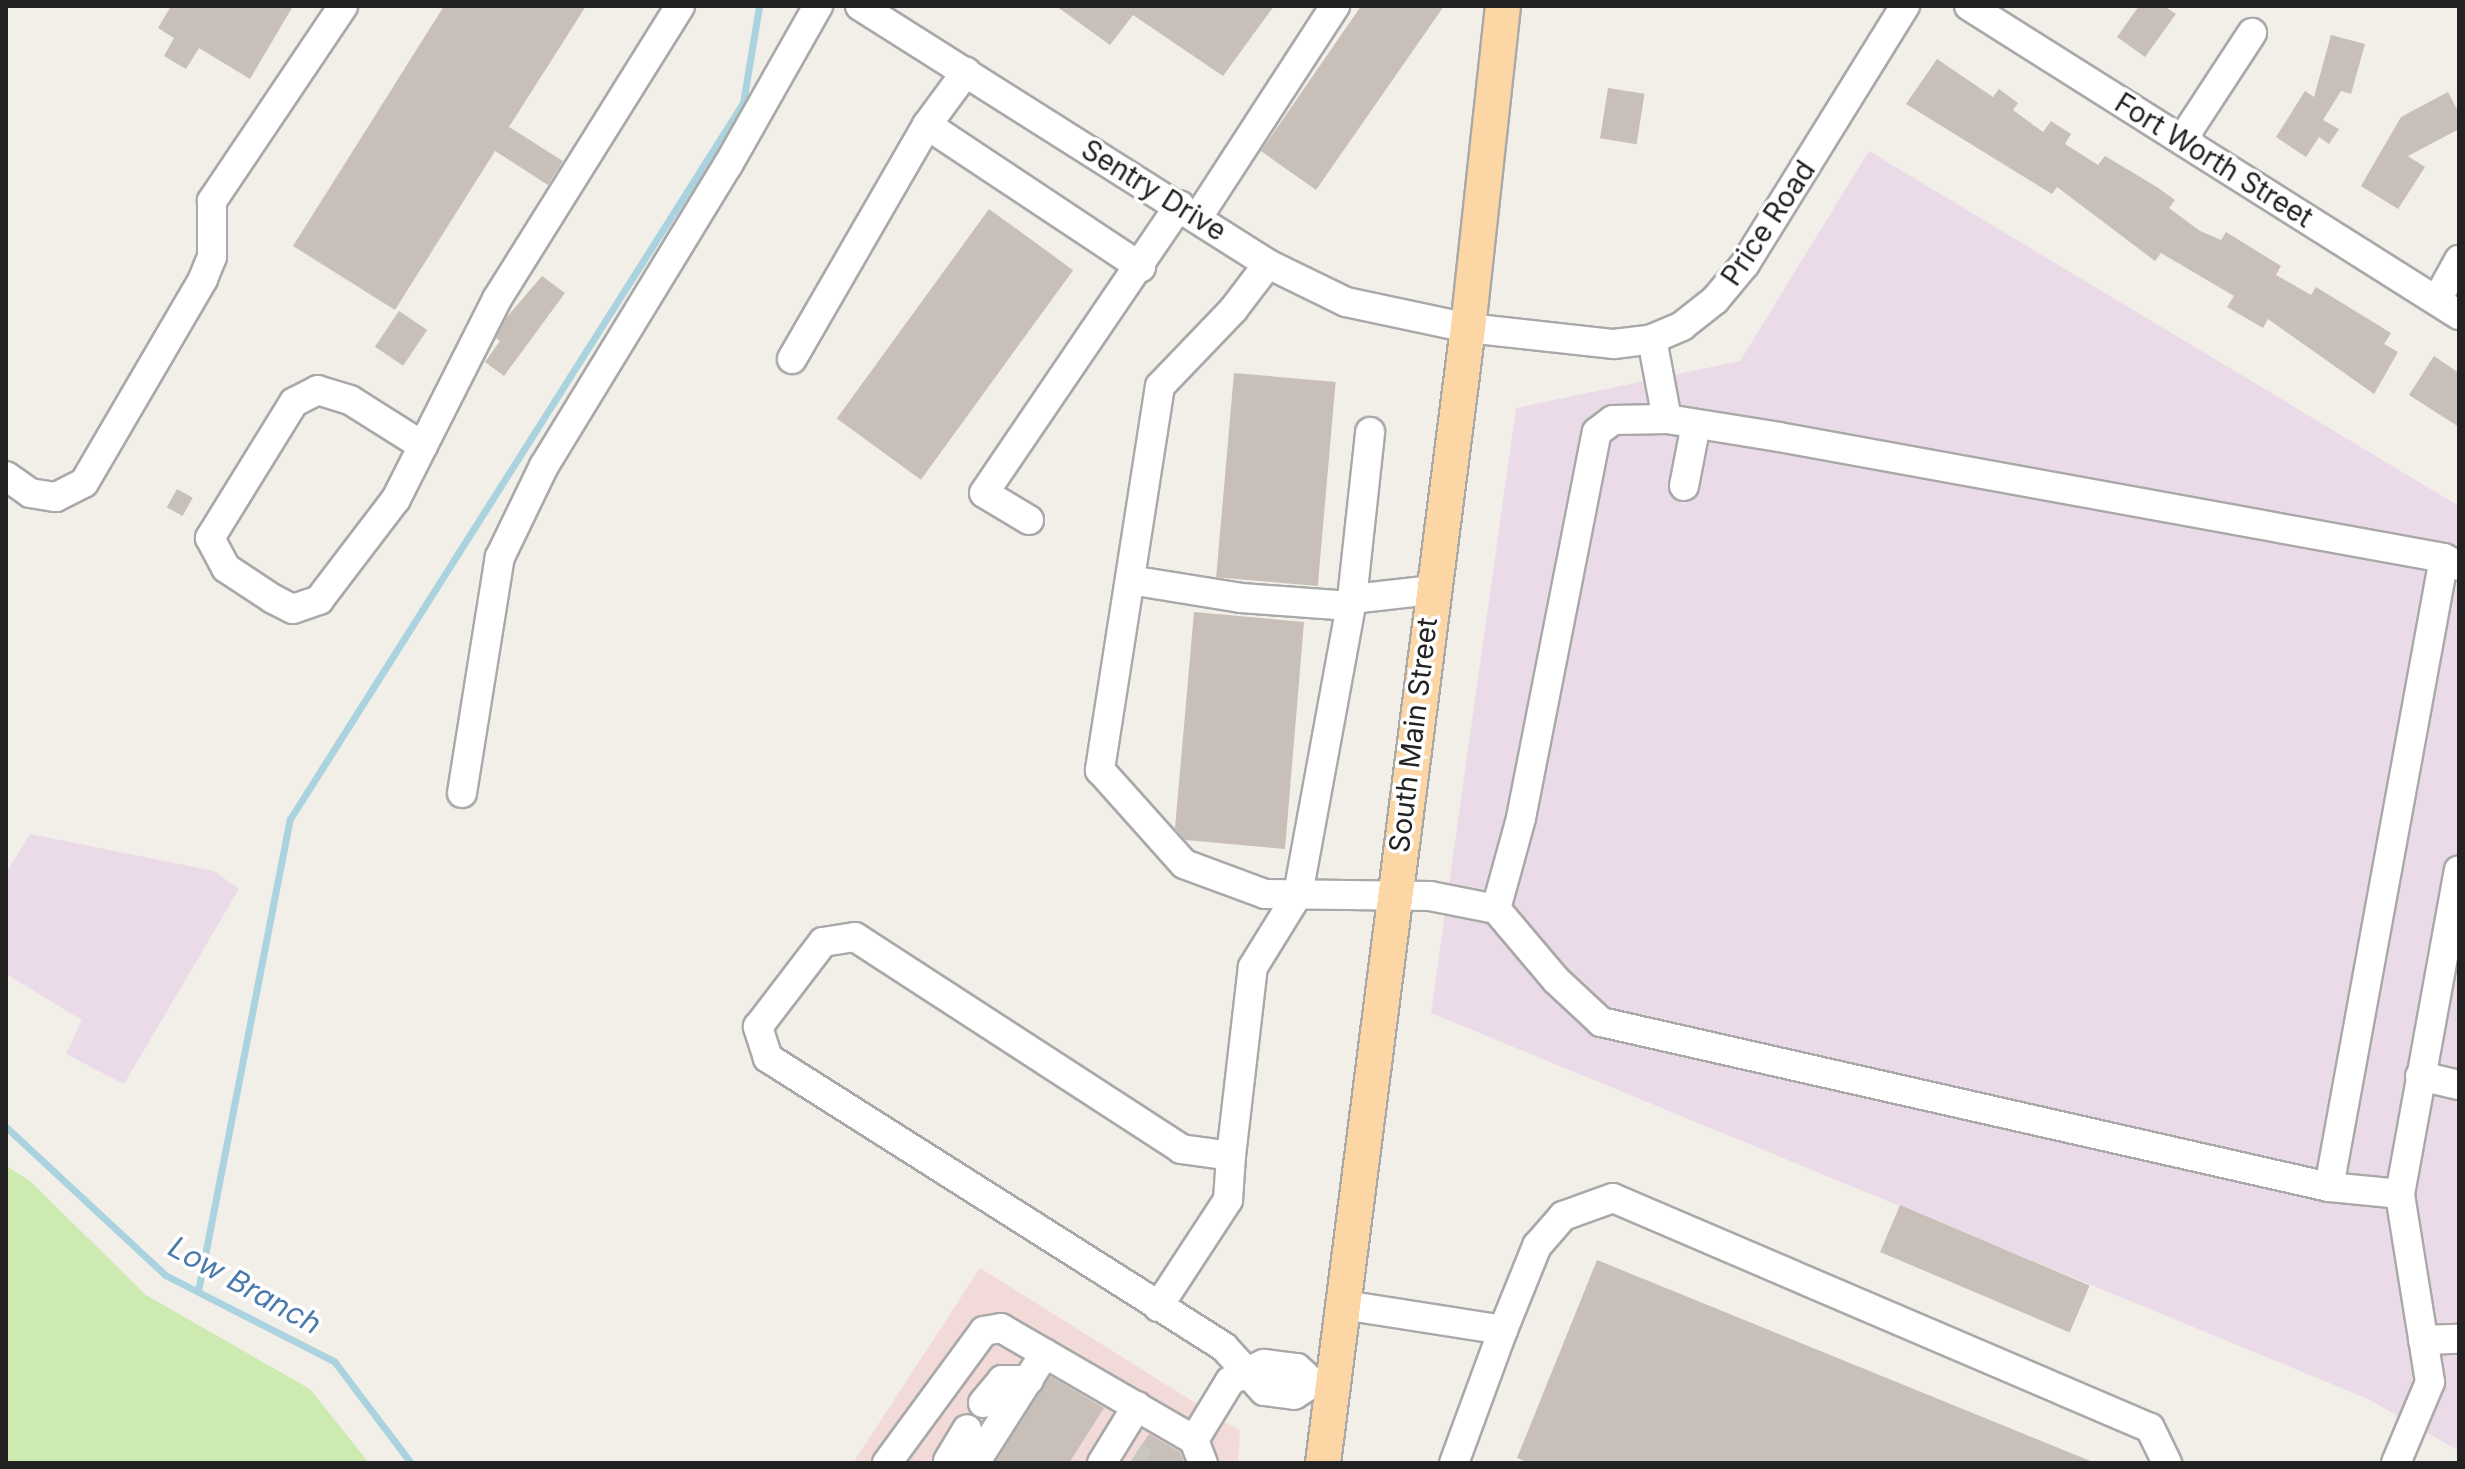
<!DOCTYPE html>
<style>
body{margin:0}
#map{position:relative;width:2465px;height:1469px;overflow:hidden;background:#f2efe9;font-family:Inter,sans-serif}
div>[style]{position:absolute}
.commercial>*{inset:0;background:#f2dad9}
.industrial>*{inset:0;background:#ebdbe8}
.grass>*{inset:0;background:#cdebb0}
.stream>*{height:7px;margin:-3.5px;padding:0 3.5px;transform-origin:3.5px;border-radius:3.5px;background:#aad3df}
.building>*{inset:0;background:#c7bfb8;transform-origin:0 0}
.minor-tunnel>*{height:28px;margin-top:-14px;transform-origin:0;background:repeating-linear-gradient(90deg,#c8c6c1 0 28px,transparent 0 42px)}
.roads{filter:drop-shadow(2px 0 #a9a9a9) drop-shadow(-2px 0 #a9a9a9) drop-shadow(0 2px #a9a9a9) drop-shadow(0 -2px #a9a9a9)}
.minor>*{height:28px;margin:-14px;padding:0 14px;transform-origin:14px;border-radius:14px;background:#fff}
.major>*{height:34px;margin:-17px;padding:0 17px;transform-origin:17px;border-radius:17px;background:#fcd6a4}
span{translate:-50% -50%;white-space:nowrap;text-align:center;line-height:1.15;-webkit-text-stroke:7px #fff;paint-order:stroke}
.street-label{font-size:28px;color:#222}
.water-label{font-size:30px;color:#4a7aab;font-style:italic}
.frame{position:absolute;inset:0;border:8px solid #222;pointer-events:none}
</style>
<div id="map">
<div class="commercial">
<div style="clip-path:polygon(980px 1268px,1240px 1431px,1238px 1463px,853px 1463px)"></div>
</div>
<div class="industrial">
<div style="clip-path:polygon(1869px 151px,2459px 506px,2459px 1451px,2368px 1399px,1431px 1013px,1516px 408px,1740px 361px)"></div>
<div style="clip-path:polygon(30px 834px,214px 871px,239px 889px,124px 1084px,66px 1054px,82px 1020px,6px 974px,6px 873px)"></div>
</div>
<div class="grass">
<div style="clip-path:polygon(6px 1166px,29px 1180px,146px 1295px,310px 1389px,369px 1463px,6px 1463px)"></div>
</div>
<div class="stream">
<div style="left:6px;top:1127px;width:217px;rotate:42.9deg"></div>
<div style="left:165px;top:1275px;width:190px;rotate:27deg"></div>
<div style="left:334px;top:1361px;width:128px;rotate:53deg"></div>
<div style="left:198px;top:1291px;width:481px;rotate:-79deg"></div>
<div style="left:290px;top:819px;width:847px;rotate:-57.68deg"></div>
<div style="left:743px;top:103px;width:98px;rotate:-80.6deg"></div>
</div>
<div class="building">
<div style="clip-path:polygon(171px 6px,293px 6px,250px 79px,199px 48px,186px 69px,164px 56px,174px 38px,158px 28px)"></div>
<div style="clip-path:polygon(444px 6px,586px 6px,509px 127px,563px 161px,548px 185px,495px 151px,395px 310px,293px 246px)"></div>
<div style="clip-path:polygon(1056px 6px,1274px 6px,1223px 76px,1133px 15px,1110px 45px)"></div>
<div style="clip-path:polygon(1361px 6px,1444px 6px,1316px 190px,1261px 151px)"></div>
<div style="clip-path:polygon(2139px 6px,2164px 6px,2176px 14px,2145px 57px,2117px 37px)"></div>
<div style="clip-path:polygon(2331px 35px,2365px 44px,2351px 94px,2341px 91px,2323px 120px,2339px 129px,2329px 144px,2319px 137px,2306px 157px,2276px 137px,2305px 91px,2314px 97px)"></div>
<div style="clip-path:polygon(1937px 59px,1993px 97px,1999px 89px,2018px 103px,2013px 110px,2043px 132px,2051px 121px,2071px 134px,2065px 144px,2098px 165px,2105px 156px,2157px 187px,2175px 200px,2169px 208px,2200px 231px,2221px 240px,2226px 232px,2281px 266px,2276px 275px,2311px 295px,2316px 287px,2391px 333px,2384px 344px,2398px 352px,2374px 394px,2268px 319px,2263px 328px,2227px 307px,2234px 296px,2161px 253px,2155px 261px,2057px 187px,2052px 194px,1906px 104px)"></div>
<div style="left:1608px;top:88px;width:37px;height:51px;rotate:9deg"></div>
<div style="clip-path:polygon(2448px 92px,2459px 113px,2459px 129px,2408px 156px,2425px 167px,2398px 209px,2361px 186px,2401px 117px)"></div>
<div style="left:989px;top:209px;width:104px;height:259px;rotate:36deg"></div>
<div style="clip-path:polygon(542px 276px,565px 293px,504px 376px,485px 362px,500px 341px,496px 338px,506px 318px)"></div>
<div style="left:399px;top:311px;width:34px;height:43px;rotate:34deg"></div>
<div style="clip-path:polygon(2434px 356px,2459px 373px,2459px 427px,2409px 395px)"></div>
<div style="left:1234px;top:373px;width:102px;height:205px;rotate:5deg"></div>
<div style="left:177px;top:489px;width:18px;height:21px;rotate:29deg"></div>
<div style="clip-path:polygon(1194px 612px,1304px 622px,1285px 849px,1185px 840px,1175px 828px)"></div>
<div style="left:1900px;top:1205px;width:206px;height:51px;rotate:23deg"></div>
<div style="clip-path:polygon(1597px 1260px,2093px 1462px,2093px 1463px,1530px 1463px,1517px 1458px)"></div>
<div style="clip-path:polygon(1050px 1376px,1104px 1408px,1069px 1463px,995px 1463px)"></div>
<div style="clip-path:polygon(1149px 1434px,1180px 1452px,1185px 1463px,1130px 1463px)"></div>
</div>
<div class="minor-tunnel">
<div style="left:1134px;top:1456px;width:13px;rotate:32deg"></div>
</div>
<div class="roads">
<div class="minor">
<div style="left:860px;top:6px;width:483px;rotate:32.3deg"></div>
<div style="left:1268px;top:264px;width:87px;rotate:26deg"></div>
<div style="left:1346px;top:302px;width:125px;rotate:12deg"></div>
<div style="left:1468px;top:328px;width:147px;rotate:6.3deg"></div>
<div style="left:1614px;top:344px;width:38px;rotate:-7deg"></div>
<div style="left:1652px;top:339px;width:33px;rotate:-23deg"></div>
<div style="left:1682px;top:326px;width:42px;rotate:-38.2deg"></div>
<div style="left:1715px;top:300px;width:47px;rotate:-50.2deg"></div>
<div style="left:1745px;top:264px;width:304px;rotate:-58.2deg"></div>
<div style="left:1969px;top:6px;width:579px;rotate:32.24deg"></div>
<div style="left:927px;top:125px;width:257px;rotate:33.6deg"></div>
<div style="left:2182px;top:140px;width:128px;rotate:-56.8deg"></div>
<div style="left:1198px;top:217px;width:252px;rotate:-57deg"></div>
<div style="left:1268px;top:264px;width:58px;rotate:127.3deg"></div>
<div style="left:1233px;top:310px;width:105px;rotate:133.8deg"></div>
<div style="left:1160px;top:386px;width:389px;rotate:98.9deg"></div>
<div style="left:1100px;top:770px;width:126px;rotate:48.2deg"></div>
<div style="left:1184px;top:864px;width:86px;rotate:20.3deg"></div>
<div style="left:1265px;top:894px;width:165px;rotate:0.7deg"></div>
<div style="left:1430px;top:896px;width:67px;rotate:11.1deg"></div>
<div style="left:1496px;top:909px;width:93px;rotate:49.8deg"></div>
<div style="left:1556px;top:980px;width:62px;rotate:43deg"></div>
<div style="left:1601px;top:1022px;width:746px;rotate:12.77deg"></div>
<div style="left:2329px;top:1187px;width:71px;rotate:5.6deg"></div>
<div style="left:2437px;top:300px;width:46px;rotate:-61.2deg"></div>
<div style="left:1652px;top:339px;width:81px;rotate:79.4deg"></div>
<div style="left:792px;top:359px;width:270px;rotate:-60deg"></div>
<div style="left:927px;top:125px;width:66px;rotate:-53.7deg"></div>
<div style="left:423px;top:446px;width:86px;rotate:-147.8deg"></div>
<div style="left:350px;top:400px;width:34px;rotate:-163deg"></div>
<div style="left:318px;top:390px;width:27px;rotate:153deg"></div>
<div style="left:294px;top:402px;width:160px;rotate:121.7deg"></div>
<div style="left:210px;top:538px;width:34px;rotate:62deg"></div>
<div style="left:226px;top:568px;width:56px;rotate:33.4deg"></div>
<div style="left:273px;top:599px;width:22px;rotate:27deg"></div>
<div style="left:293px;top:609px;width:28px;rotate:-19deg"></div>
<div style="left:319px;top:600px;width:127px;rotate:-52.7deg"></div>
<div style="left:396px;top:499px;width:224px;rotate:-63.2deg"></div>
<div style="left:497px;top:299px;width:345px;rotate:-58deg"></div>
<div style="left:6px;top:476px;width:29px;rotate:35deg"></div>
<div style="left:30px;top:493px;width:26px;rotate:9deg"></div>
<div style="left:56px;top:497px;width:31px;rotate:-27deg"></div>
<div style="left:84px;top:483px;width:236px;rotate:-59.7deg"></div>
<div style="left:203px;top:279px;width:24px;rotate:-68deg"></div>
<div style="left:212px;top:257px;width:56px;rotate:-90deg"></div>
<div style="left:212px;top:201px;width:235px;rotate:-56.1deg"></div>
<div style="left:1684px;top:486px;width:63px;rotate:-79deg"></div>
<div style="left:1029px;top:520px;width:52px;rotate:-149deg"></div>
<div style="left:984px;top:493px;width:348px;rotate:-55.8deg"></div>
<div style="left:1130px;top:580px;width:112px;rotate:9.2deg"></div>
<div style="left:1241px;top:598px;width:110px;rotate:4.2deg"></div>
<div style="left:1352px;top:599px;width:168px;rotate:-83.8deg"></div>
<div style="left:462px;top:793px;width:239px;rotate:-80.9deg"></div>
<div style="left:500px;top:557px;width:101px;rotate:-64.2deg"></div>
<div style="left:544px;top:466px;width:353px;rotate:-58.6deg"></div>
<div style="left:728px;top:165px;width:183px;rotate:-60.5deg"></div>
<div style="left:1496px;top:909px;width:94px;rotate:-74.6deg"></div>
<div style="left:1521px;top:818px;width:393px;rotate:-78.9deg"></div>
<div style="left:1597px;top:432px;width:20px;rotate:-37deg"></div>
<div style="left:1613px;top:420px;width:54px;rotate:-1.1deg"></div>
<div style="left:1667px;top:419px;width:113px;rotate:9.1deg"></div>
<div style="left:1779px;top:437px;width:676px;rotate:10.31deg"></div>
<div style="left:2444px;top:558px;width:17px;rotate:28deg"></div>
<div style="left:2420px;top:1076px;width:40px;rotate:13deg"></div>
<div style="left:2329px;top:1187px;width:639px;rotate:-79.64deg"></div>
<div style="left:1344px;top:1305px;width:161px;rotate:8.9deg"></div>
<div style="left:1503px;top:1330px;width:142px;rotate:110.2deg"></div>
<div style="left:1158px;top:1307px;width:128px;rotate:-56.8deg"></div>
<div style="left:1228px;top:1200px;width:44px;rotate:-86.1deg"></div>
<div style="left:1503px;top:1330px;width:91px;rotate:-68deg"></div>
<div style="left:1537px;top:1246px;width:40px;rotate:-49deg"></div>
<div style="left:1563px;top:1216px;width:53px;rotate:-19.8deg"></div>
<div style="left:1613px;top:1198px;width:584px;rotate:23.19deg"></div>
<div style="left:2150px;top:1428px;width:39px;rotate:64deg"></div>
<div style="left:2423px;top:1340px;width:36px;rotate:-2deg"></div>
<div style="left:1332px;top:1384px;width:19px;rotate:-177deg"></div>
<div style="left:1313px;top:1383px;width:22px;rotate:148deg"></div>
<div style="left:1294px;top:1395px;width:30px;rotate:-172deg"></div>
<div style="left:1264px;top:1391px;width:59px;rotate:-132.3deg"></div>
<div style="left:1224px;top:1347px;width:540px;rotate:-147.63deg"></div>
<div style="left:768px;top:1058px;width:33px;rotate:-108deg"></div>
<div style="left:758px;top:1027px;width:107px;rotate:-52.6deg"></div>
<div style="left:823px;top:942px;width:32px;rotate:-9deg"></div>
<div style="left:855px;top:937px;width:389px;rotate:33deg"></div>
<div style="left:1181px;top:1149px;width:50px;rotate:8deg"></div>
<div style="left:1231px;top:1156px;width:190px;rotate:-83.4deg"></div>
<div style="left:1253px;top:967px;width:86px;rotate:-58.3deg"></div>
<div style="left:1298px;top:894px;width:300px;rotate:-79.6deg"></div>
<div style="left:1352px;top:599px;width:81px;rotate:-6.4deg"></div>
<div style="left:983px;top:1403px;width:30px;rotate:-50deg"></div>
<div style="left:1002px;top:1380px;width:27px"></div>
<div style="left:1194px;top:1440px;width:69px;rotate:-58.6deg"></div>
<div style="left:1230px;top:1381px;width:38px;rotate:-27deg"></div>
<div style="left:1264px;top:1364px;width:33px;rotate:7deg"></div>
<div style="left:1297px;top:1368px;width:22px;rotate:43deg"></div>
<div style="left:948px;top:1461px;width:37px;rotate:-59deg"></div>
<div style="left:887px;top:1463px;width:164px;rotate:-53.7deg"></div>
<div style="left:984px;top:1331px;width:17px;rotate:-10deg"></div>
<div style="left:1001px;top:1328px;width:223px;rotate:30.1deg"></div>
<div style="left:1194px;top:1440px;width:25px;rotate:69deg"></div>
<div style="left:975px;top:1463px;width:130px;rotate:-57.5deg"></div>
<div style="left:1102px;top:1463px;width:67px;rotate:-58.4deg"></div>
<div style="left:2396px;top:1463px;width:88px;rotate:-67.2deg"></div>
<div style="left:2430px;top:1382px;width:190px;rotate:-99.1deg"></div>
<div style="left:2400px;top:1194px;width:329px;rotate:-79.7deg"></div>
</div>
<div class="major">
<div style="left:1323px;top:1463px;width:1144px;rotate:-82.72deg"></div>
<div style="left:1468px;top:328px;width:324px;rotate:-83.8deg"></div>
</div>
</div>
<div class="street-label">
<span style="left:2214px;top:160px;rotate:32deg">Fort Worth Street</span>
<span style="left:1154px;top:190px;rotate:32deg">Sentry Drive</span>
<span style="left:1768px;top:223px;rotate:-56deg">Price Road</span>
<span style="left:1413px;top:735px;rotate:-83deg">South Main Street</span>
</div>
<div class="water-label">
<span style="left:245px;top:1285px;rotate:29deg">Low Branch</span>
</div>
<div class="frame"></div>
</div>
